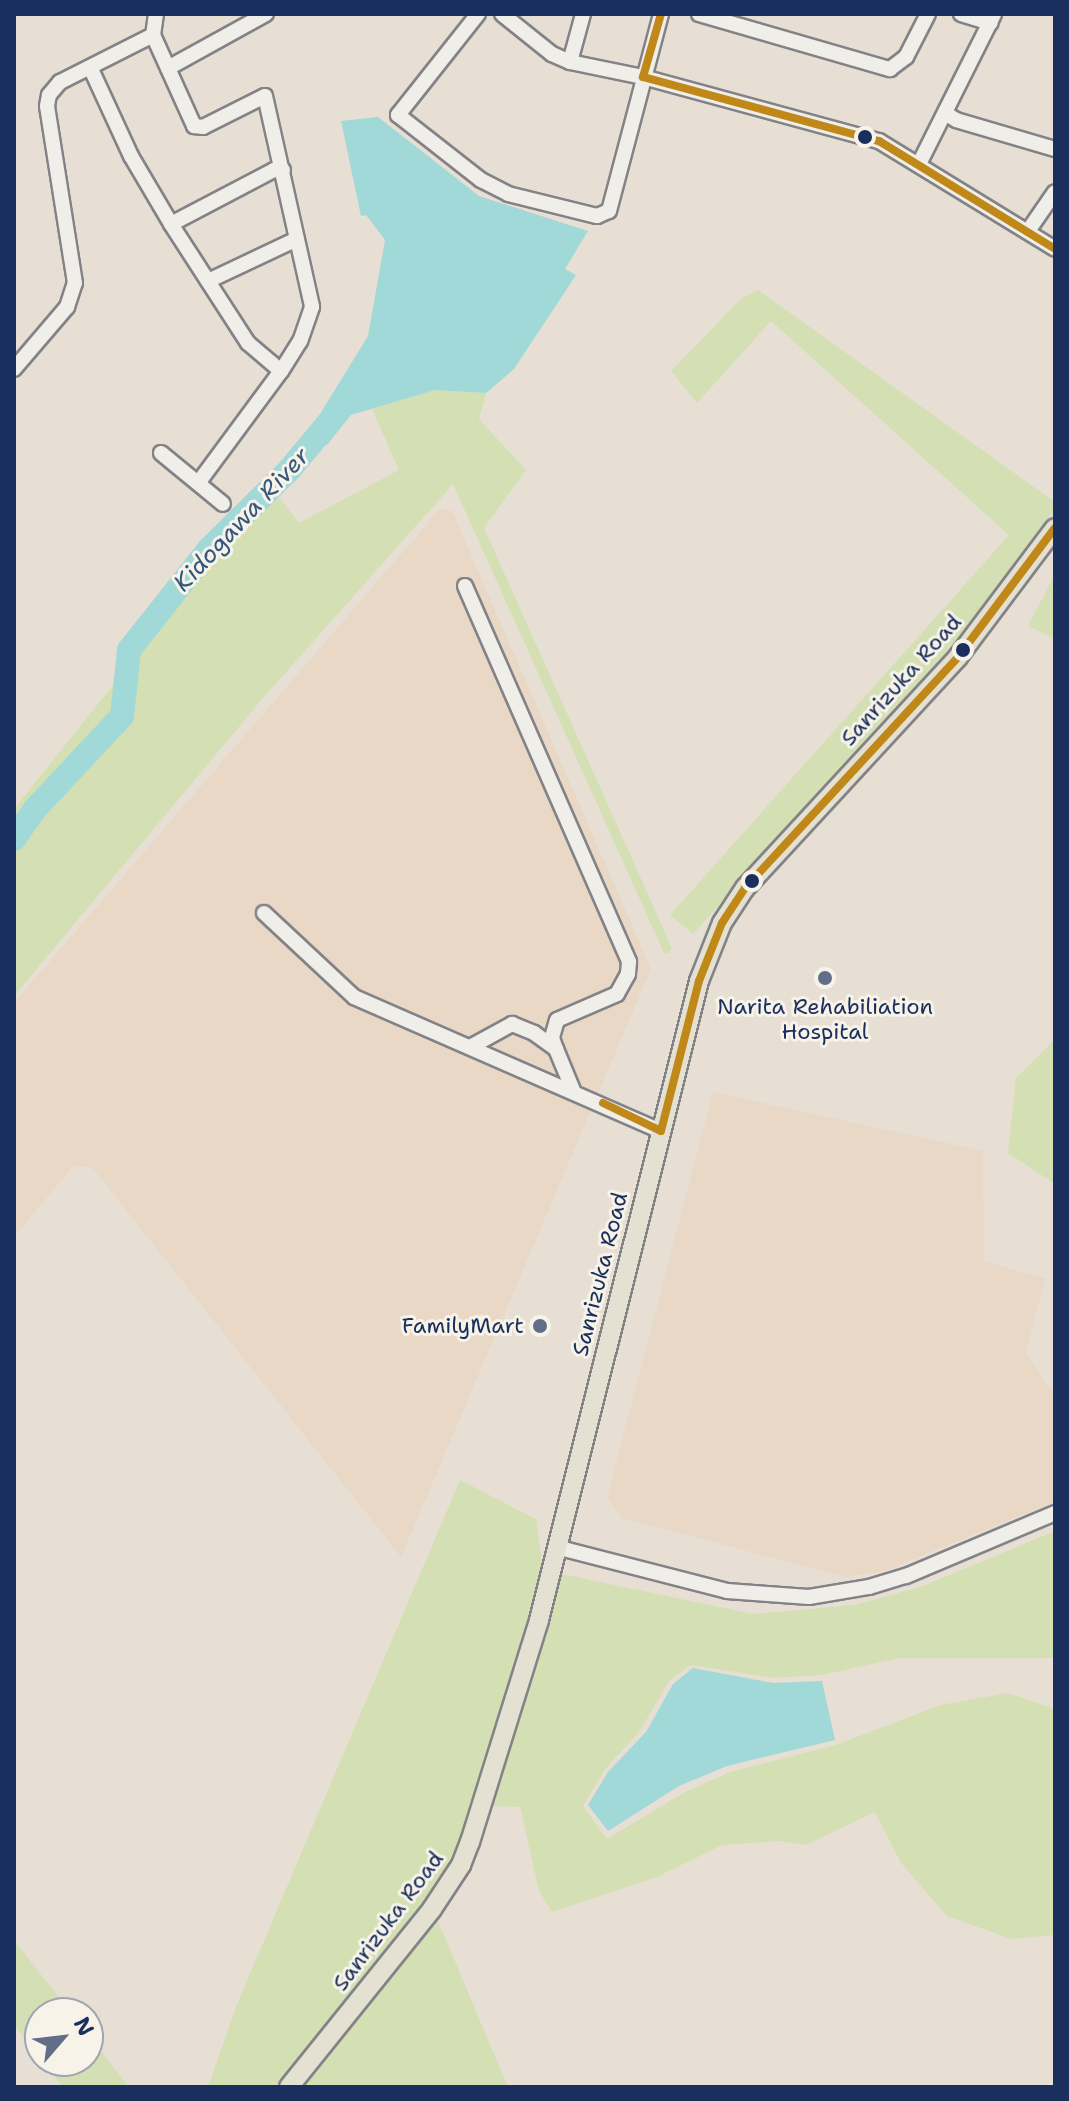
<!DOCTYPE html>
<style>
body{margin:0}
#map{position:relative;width:1069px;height:2101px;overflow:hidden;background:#e7dfd4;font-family:"Shantell Sans",sans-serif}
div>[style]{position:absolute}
.built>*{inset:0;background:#e8d8c5}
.green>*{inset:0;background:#d4e0b4}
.water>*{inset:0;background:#a1d8d8}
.river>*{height:24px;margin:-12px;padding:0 12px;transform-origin:12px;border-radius:12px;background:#a1d8d8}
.roads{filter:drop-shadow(2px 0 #838387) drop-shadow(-2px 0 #838387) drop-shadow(0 2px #838387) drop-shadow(0 -2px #838387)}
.minor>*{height:14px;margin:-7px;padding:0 7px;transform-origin:7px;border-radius:7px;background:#f0eee9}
.major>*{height:18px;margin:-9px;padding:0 9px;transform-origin:9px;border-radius:9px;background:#e5e1d2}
.bus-1>*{height:8px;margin:-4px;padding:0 4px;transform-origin:4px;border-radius:4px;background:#c08818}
.dots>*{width:22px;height:22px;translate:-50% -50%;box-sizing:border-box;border:4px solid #f7f3e8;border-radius:50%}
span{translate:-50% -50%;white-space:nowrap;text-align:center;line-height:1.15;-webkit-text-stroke:6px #f7f3e8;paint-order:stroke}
.street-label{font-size:22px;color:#1b2f5e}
.poi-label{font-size:22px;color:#1b2f5e}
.right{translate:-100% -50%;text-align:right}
.water-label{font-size:24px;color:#35587d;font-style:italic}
.frame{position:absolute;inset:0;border:16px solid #1b2f5e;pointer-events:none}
.north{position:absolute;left:24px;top:1997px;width:80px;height:80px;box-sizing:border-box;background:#f7f3e8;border:2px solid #9fa5b1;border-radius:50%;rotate:62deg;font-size:22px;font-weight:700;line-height:32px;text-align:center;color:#1b2f5e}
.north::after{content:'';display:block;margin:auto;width:28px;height:36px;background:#626d87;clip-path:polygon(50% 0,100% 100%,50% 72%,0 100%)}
</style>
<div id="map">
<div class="built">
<div style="clip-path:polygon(440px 509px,452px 511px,651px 969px,401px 1557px,92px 1167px,73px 1166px,14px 1237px,14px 1003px)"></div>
<div style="clip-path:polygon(713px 1092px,983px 1151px,984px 1261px,1045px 1279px,1026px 1352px,1047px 1386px,1055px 1388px,1055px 1501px,884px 1571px,846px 1577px,622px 1518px,607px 1498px)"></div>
</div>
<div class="green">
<div style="clip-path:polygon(758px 290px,1055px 502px,1055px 509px,957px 644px,693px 934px,670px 915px,1009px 535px,771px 321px,697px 403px,671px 371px,742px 298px)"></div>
<div style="clip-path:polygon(435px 390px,486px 393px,479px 419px,526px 470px,484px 528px,672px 948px,669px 953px,664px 953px,453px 484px,263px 698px,14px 996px,14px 809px,209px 565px,275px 492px,299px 523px,399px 470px,372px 409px)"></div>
<div style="clip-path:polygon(1055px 574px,1055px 639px,1028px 626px)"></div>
<div style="clip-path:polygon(1055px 1039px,1055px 1184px,1008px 1153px,1016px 1078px)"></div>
<div style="clip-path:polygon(460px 1480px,536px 1519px,543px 1570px,753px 1614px,854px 1605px,923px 1586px,1055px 1531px,1055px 1658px,900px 1658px,821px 1675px,773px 1678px,690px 1665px,669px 1681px,640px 1731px,606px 1768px,583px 1806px,607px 1839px,685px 1792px,730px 1772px,836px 1745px,940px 1705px,1008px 1693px,1055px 1709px,1055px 1935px,1011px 1939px,947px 1916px,901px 1863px,875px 1812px,806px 1845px,780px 1841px,722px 1845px,657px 1877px,552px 1912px,539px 1891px,520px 1807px,490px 1806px,430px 1902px,508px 2087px,208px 2087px,237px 2004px)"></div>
<div style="clip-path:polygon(14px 1940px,71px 2013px,40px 2013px,40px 2058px,14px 2025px)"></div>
<div style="clip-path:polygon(88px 2034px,129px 2087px,63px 2087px,42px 2061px,88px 2061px)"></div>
</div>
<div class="water">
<div style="clip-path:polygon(378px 117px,479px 196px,588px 231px,565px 269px,576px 275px,514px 369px,486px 393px,435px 390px,351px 415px,327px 445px,323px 443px,316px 450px,304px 440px,368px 336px,385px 240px,366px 215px,361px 216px,341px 121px)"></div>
<div style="clip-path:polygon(693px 1668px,773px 1683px,822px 1681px,835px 1740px,727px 1766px,679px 1786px,608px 1831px,588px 1805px,608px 1772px,646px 1732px,673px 1684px)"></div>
</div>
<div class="river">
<div style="left:14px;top:839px;width:37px;rotate:-55deg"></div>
<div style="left:35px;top:809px;width:127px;rotate:-46.9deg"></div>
<div style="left:122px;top:716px;width:66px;rotate:-83.9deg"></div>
<div style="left:129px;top:650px;width:129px;rotate:-51.6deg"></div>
<div style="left:209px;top:549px;width:114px;rotate:-44.6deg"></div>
<div style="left:290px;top:469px;width:61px;rotate:-50.3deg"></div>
</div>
<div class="roads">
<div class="minor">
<div style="left:156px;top:14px;width:21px;rotate:98deg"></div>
<div style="left:153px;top:35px;width:100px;rotate:65.7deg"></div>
<div style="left:194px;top:126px;width:9px;rotate:6deg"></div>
<div style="left:203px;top:127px;width:69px;rotate:-26.6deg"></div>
<div style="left:265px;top:96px;width:216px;rotate:77.4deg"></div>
<div style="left:312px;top:307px;width:36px;rotate:109deg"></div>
<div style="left:300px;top:341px;width:36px;rotate:122deg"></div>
<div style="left:281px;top:371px;width:139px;rotate:126.5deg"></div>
<div style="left:478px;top:14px;width:129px;rotate:128.4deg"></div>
<div style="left:398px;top:115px;width:105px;rotate:38.1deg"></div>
<div style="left:481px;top:180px;width:30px;rotate:27deg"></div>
<div style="left:508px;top:194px;width:92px;rotate:13.9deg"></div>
<div style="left:597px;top:216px;width:13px;rotate:-23deg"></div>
<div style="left:609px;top:211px;width:204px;rotate:-75.2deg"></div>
<div style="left:502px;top:14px;width:64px;rotate:38.7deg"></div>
<div style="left:552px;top:54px;width:20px;rotate:24deg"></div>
<div style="left:570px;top:62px;width:75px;rotate:11.6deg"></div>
<div style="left:643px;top:77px;width:245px;rotate:15.2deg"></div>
<div style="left:879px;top:141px;width:206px;rotate:31.5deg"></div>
<div style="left:699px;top:14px;width:199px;rotate:16.1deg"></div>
<div style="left:890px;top:69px;width:20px;rotate:-37deg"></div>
<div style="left:906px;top:57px;width:48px;rotate:-62.9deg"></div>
<div style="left:961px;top:14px;width:31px;rotate:17deg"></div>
<div style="left:570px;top:62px;width:50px;rotate:-74.8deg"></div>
<div style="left:168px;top:68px;width:112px;rotate:-28.9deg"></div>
<div style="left:91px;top:69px;width:96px;rotate:65.3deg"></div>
<div style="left:131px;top:156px;width:79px;rotate:59.5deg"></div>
<div style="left:171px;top:224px;width:142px;rotate:57.1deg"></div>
<div style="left:248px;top:343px;width:43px;rotate:40.3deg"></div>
<div style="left:945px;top:113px;width:13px;rotate:32deg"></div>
<div style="left:956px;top:120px;width:103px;rotate:16.3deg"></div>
<div style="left:919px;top:164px;width:168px;rotate:-63.4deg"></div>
<div style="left:171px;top:224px;width:116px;rotate:-27.7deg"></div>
<div style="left:274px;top:170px;width:9px"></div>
<div style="left:1028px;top:231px;width:47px;rotate:-55.3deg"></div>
<div style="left:208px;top:281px;width:98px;rotate:-25.3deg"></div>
<div style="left:14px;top:369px;width:82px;rotate:-49.5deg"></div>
<div style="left:67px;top:307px;width:25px;rotate:-72deg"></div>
<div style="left:75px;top:283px;width:179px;rotate:-99deg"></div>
<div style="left:47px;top:106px;width:11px;rotate:-80deg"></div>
<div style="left:49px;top:95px;width:17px;rotate:-50deg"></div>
<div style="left:60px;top:82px;width:104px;rotate:-26.8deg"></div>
<div style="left:161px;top:453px;width:80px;rotate:39.4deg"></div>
<div style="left:465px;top:586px;width:410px;rotate:66.4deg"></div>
<div style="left:629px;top:962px;width:12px;rotate:95deg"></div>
<div style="left:628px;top:974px;width:23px;rotate:119deg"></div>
<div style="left:617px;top:994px;width:65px;rotate:156.6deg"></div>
<div style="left:557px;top:1020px;width:19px;rotate:106deg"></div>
<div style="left:552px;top:1038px;width:12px;rotate:70deg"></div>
<div style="left:264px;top:913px;width:123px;rotate:43deg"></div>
<div style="left:354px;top:997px;width:335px;rotate:23.6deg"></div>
<div style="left:472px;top:1046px;width:46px;rotate:-28.8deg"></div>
<div style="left:512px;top:1024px;width:24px;rotate:22deg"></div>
<div style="left:534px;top:1033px;width:27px;rotate:36deg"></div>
<div style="left:556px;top:1049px;width:44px;rotate:67.5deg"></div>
<div style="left:556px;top:1547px;width:177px;rotate:14.4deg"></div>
<div style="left:727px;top:1591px;width:82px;rotate:4.2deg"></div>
<div style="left:809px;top:1597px;width:61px;rotate:-9.5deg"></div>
<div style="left:869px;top:1587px;width:39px;rotate:-17deg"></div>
<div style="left:906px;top:1576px;width:162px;rotate:-22.9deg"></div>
</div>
<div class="major">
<div style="left:289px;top:2087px;width:228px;rotate:-51.2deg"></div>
<div style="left:432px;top:1909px;width:53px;rotate:-56.6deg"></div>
<div style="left:461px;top:1865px;width:25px;rotate:-69deg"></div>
<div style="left:470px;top:1842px;width:232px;rotate:-72.7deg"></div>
<div style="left:539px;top:1620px;width:659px;rotate:-75.94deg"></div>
<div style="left:699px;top:981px;width:62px;rotate:-68.4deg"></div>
<div style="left:722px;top:923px;width:42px;rotate:-56.7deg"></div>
<div style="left:745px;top:888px;width:314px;rotate:-47.3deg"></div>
<div style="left:958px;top:657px;width:161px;rotate:-53.1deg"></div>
</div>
</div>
<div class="bus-1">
<div style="left:643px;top:77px;width:245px;rotate:15.2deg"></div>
<div style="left:879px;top:141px;width:206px;rotate:31.5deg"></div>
<div style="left:643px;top:77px;width:66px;rotate:-74.1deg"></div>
<div style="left:603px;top:1103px;width:64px;rotate:25.8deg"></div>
<div style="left:661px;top:1131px;width:155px;rotate:-75.8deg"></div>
<div style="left:699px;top:981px;width:62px;rotate:-68.4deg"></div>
<div style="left:722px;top:923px;width:42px;rotate:-56.7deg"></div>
<div style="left:745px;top:888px;width:314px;rotate:-47.3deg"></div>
<div style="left:958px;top:657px;width:161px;rotate:-53.1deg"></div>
</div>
<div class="dots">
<div style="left:865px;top:137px;background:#1b2f5e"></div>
<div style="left:963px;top:650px;background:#1b2f5e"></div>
<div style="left:752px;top:881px;background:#1b2f5e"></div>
<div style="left:825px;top:978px;background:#626d87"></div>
<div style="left:540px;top:1326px;background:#626d87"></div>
</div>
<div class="street-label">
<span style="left:901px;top:680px;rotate:-48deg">Sanrizuka Road</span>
<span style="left:600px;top:1274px;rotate:-76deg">Sanrizuka Road</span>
<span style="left:388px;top:1921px;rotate:-53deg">Sanrizuka Road</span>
</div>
<div class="poi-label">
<span style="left:825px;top:1019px">Narita Rehabiliation<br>Hospital</span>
<span class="right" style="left:524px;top:1326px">FamilyMart</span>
</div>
<div class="water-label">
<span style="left:242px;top:520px;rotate:-47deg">Kidogawa River</span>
</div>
<div class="frame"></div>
<div class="north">N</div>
</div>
